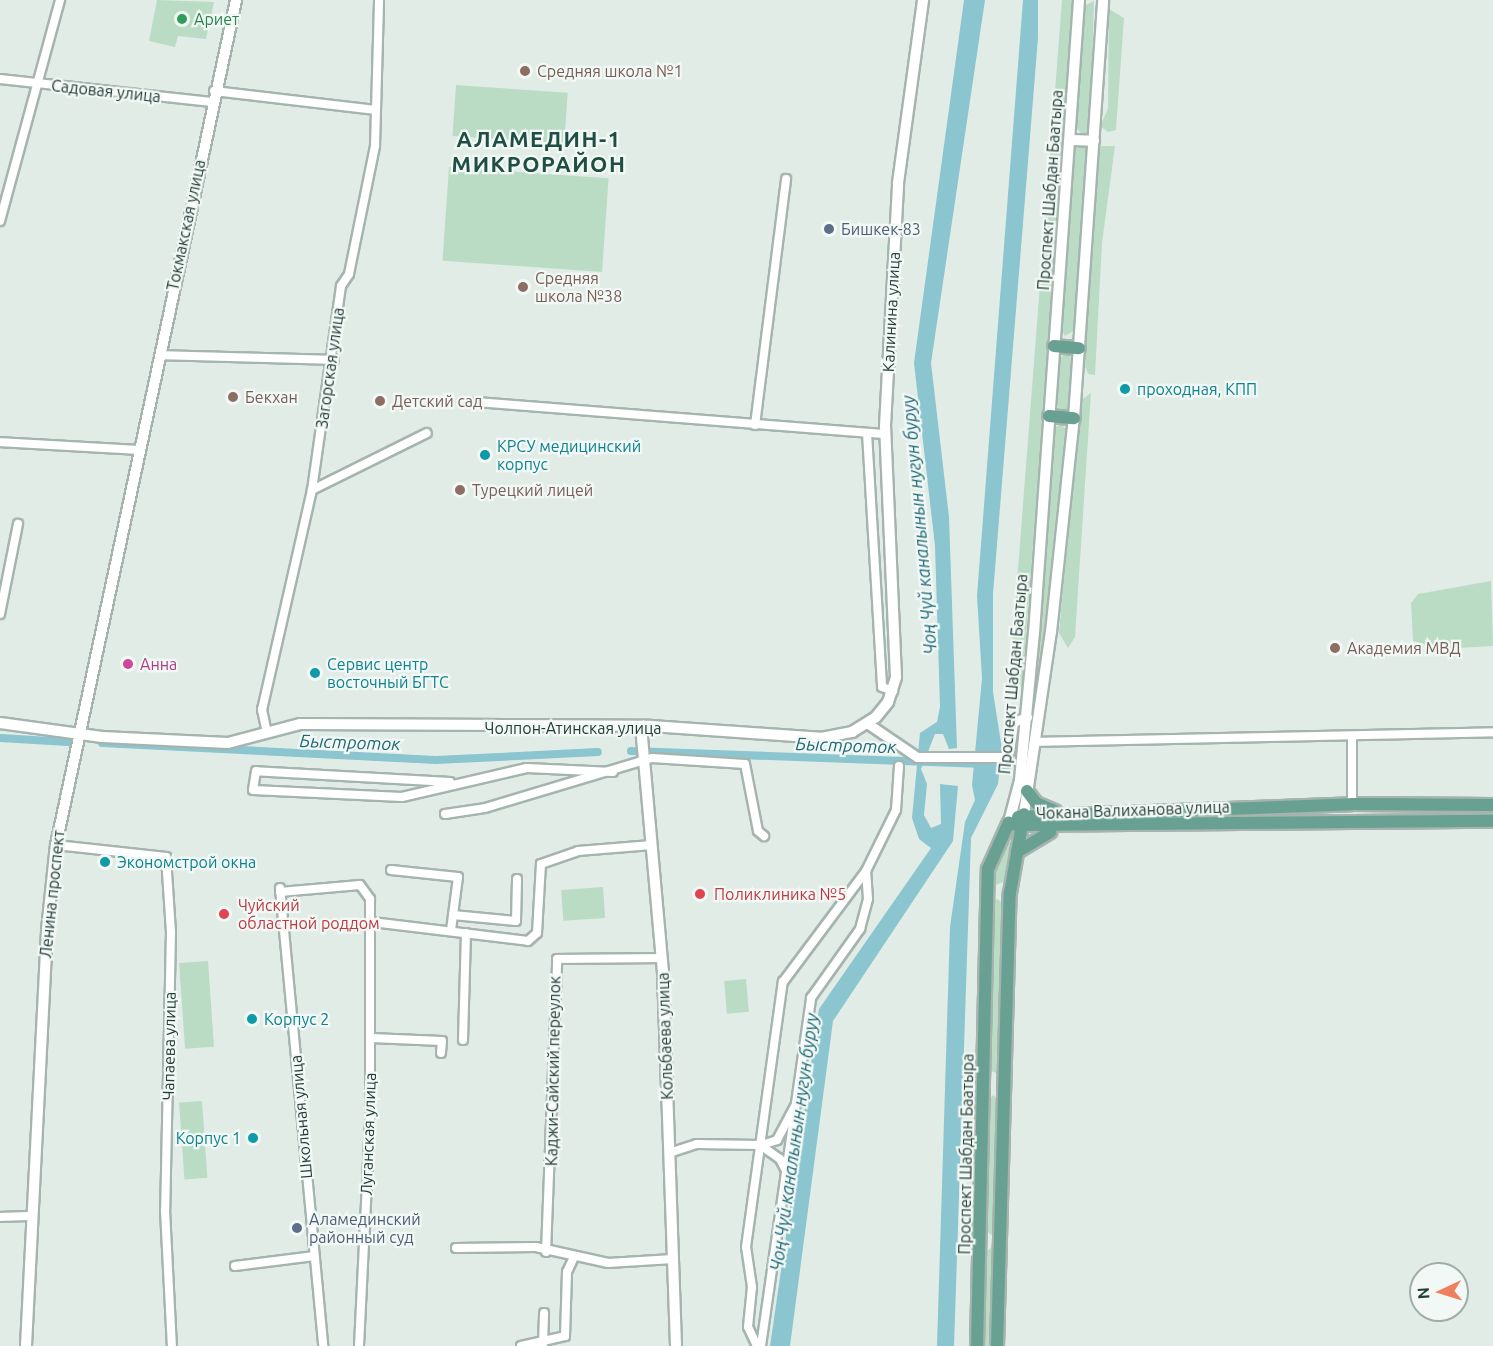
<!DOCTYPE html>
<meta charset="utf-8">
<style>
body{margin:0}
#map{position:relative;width:1493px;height:1346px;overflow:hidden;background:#e2ece7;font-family:Ubuntu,sans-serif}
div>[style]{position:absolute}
.green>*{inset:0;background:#bbdcc4;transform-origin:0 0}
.water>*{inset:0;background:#8bc5cf}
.stream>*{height:2px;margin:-1px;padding:0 1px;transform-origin:1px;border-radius:1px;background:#8bc5cf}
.canal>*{height:8px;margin:-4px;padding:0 4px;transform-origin:4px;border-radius:4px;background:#8bc5cf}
.roads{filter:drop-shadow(2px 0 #a5b4ae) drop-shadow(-2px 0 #a5b4ae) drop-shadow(0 2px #a5b4ae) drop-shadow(0 -2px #a5b4ae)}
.minor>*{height:8px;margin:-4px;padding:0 4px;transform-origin:4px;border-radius:4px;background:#fff}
.tertiary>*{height:9px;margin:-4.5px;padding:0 4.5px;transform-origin:4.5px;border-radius:4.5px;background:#fff}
.secondary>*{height:10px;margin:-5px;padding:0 5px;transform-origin:5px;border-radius:5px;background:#fff}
.primary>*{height:12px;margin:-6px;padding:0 6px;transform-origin:6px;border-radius:6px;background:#68a091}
.dots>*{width:16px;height:16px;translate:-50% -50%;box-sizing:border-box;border:3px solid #f2f8f5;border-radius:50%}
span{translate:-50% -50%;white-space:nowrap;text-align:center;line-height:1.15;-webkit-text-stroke:4.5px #f2f8f5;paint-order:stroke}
.leisure-label{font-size:16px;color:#27864d}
.left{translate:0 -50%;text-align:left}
.education-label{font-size:16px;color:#785e54}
.street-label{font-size:16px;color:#223c35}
.service-label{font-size:16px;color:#4e5e75}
.culture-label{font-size:16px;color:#0d838f}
.right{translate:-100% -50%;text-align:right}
.hotel-label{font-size:16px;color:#b23c85}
.health-label{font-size:16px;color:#be3a42}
.water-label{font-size:18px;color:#1e6976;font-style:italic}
.district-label{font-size:22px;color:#1f4e42;font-weight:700;letter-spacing:1.5px}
.north{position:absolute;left:1409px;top:1262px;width:60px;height:60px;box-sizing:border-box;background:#f2f8f5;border:2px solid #9fada8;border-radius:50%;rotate:266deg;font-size:16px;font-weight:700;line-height:24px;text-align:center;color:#223c35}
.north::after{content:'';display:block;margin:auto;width:21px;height:27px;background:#ee805e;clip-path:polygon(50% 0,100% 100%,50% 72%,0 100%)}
</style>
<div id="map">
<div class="green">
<div style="clip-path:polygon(157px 0,214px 2px,206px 39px,178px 36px,175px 47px,149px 41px)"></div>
<div style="clip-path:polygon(1062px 0,1074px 0,1065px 147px,1056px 166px,1053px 198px,1059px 213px,1022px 686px,1009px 685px)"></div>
<div style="clip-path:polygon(1094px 1px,1090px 129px,1084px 136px,1076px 128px,1084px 6px)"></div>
<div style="clip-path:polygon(1109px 9px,1124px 18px,1116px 130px,1108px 132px,1100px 126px,1108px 109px)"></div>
<div style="left:456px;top:85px;width:112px;height:51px;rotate:4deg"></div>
<div style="clip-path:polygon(1082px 145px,1088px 148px,1074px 331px,1065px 336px,1061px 329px,1075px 148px)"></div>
<div style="clip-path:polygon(1099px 146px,1115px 146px,1102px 243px,1095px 375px,1088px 374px,1083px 360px)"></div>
<div style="left:449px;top:167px;width:160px;height:94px;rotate:4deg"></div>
<div style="clip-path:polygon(1067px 353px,1072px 359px,1069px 409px,1058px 412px,1058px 359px)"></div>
<div style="clip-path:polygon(1091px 393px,1075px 637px,1068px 648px,1059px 633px,1080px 401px)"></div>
<div style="clip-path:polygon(1061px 424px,1068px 431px,1052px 591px,1033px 702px,1053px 428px)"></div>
<div style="clip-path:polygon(1491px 581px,1493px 646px,1440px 649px,1413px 641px,1411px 603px,1418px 594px)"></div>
<div style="clip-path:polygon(1006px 839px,1011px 844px,1005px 881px,996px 885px,995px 864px)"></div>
<div style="left:603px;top:887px;width:31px;height:42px;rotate:86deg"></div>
<div style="clip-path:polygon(997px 899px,1004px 903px,996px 1073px,989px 1070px,992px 903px)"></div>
<div style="left:208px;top:961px;width:86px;height:29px;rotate:86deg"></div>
<div style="left:746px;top:979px;width:33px;height:22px;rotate:85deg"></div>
<div style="clip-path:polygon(993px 1095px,999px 1100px,995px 1233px,991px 1235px,985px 1229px,988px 1101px)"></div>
<div style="left:202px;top:1101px;width:77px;height:23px;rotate:86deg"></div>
<div style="clip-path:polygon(991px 1248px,992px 1346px,982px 1346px,985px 1252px)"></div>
</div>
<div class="water">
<div style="clip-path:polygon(964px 0,985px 0,931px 363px,949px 517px,957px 748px,949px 749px,943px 734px,935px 734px,921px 769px,927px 784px,924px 815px,931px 828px,941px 824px,940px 784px,958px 786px,953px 841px,833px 1021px,790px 1346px,770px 1346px,819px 1009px,931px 848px,919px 839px,912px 818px,920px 733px,937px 722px,940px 707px,935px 546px,914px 363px)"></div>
<div style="clip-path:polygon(1023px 0,1038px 0,1038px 38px,993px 594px,993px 692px,1002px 749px,998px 784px,971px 838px,954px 1346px,937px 1346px,950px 927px,965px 822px,975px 800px,972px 785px,982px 678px,977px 596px)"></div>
</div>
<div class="stream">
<div style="left:916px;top:763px;width:6px;rotate:45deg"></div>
</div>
<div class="canal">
<div style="left:0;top:738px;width:68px;rotate:3.4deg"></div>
<div style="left:102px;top:743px;width:334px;rotate:2.9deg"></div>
<div style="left:436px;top:760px;width:162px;rotate:-2.8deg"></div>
<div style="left:631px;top:751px;width:379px;rotate:2.1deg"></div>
</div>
<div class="roads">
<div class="minor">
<div style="left:0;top:79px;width:213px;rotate:6.2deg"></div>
<div style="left:214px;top:91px;width:163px;rotate:6.7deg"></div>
<div style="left:0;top:221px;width:229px;rotate:-74.8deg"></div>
<div style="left:160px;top:355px;width:174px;rotate:1.6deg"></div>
<div style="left:477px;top:402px;width:410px;rotate:4.5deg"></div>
<div style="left:755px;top:425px;width:248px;rotate:-82.8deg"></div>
<div style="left:867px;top:433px;width:254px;rotate:86.6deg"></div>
<div style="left:882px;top:687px;width:12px;rotate:20deg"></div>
<div style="left:0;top:442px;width:140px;rotate:3.3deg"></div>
<div style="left:312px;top:490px;width:128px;rotate:-26.4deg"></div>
<div style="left:0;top:614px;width:92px;rotate:-78.7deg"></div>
<div style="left:267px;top:733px;width:24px;rotate:-102deg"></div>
<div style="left:262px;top:710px;width:226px;rotate:-77.2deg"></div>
<div style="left:312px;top:490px;width:206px;rotate:-81.9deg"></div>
<div style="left:341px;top:286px;width:14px;rotate:-56deg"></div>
<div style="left:349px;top:274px;width:131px;rotate:-78.5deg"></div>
<div style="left:375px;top:146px;width:146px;rotate:-88.4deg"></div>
<div style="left:1352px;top:737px;width:67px;rotate:90deg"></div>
<div style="left:1034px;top:742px;width:459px;rotate:-1.2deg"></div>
<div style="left:450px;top:782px;width:194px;rotate:-176.8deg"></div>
<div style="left:256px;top:771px;width:19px;rotate:99deg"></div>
<div style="left:253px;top:790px;width:149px;rotate:2.7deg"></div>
<div style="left:402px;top:797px;width:128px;rotate:-13.1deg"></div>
<div style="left:527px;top:768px;width:86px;rotate:2.7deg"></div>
<div style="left:445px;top:814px;width:40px;rotate:-8.5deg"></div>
<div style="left:485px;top:808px;width:174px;rotate:-16.7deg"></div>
<div style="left:652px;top:758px;width:93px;rotate:3.7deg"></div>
<div style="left:745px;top:764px;width:68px;rotate:79deg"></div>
<div style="left:758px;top:831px;width:8px;rotate:40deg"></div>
<div style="left:56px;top:845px;width:111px;rotate:6.2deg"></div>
<div style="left:166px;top:857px;width:75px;rotate:86.2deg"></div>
<div style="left:171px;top:932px;width:278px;rotate:91.2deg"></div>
<div style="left:165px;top:1210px;width:136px;rotate:87.1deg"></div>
<div style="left:391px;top:870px;width:67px;rotate:6deg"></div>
<div style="left:458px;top:877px;width:53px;rotate:97.5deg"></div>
<div style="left:280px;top:888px;width:460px;rotate:84.6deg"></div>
<div style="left:280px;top:892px;width:80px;rotate:-5deg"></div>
<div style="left:360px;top:885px;width:17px;rotate:54deg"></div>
<div style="left:370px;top:899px;width:222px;rotate:90deg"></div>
<div style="left:370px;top:1121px;width:225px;rotate:92.8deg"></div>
<div style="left:453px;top:915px;width:63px;rotate:5.4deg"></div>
<div style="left:516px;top:921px;width:42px;rotate:-88.6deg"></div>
<div style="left:372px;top:922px;width:157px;rotate:6.9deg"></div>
<div style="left:528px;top:941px;width:12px;rotate:-42deg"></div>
<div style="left:537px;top:933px;width:69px;rotate:-86.7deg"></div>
<div style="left:541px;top:864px;width:39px;rotate:-19deg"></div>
<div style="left:578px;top:851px;width:74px;rotate:-4.6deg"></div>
<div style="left:371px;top:1038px;width:71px;rotate:2.4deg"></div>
<div style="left:442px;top:1041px;width:12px;rotate:95deg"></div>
<div style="left:463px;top:1040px;width:107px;rotate:-88.4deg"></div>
<div style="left:762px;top:1145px;width:16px;rotate:-18deg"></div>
<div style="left:777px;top:1140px;width:38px;rotate:-62deg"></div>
<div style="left:669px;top:1153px;width:29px;rotate:-18deg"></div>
<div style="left:697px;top:1144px;width:63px;rotate:0.9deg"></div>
<div style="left:760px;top:1145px;width:24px;rotate:35deg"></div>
<div style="left:780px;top:1159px;width:16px;rotate:63deg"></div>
<div style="left:0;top:1217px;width:33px;rotate:-2deg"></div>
<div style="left:456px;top:1248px;width:80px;rotate:-0.7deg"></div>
<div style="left:536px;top:1247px;width:74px;rotate:12.5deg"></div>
<div style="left:608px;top:1263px;width:65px;rotate:-3.5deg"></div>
<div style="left:546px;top:1252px;width:293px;rotate:-87.8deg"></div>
<div style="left:557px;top:959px;width:105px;rotate:-0.5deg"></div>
<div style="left:235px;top:1266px;width:80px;rotate:-7.2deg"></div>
<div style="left:543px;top:1344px;width:31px;rotate:-88deg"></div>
<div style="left:521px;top:1346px;width:45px;rotate:-12.8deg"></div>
<div style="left:565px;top:1336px;width:64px;rotate:-88.2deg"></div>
<div style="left:567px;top:1272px;width:17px;rotate:-65deg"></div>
<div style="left:757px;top:1346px;width:21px;rotate:-115deg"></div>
<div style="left:748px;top:1327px;width:40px;rotate:-84.3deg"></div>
<div style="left:752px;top:1287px;width:40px;rotate:-98.5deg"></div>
<div style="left:746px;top:1247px;width:268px;rotate:-82.1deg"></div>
<div style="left:783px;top:982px;width:139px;rotate:-53.2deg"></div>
<div style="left:761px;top:1346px;width:352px;rotate:-81.8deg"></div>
<div style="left:811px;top:998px;width:85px;rotate:-54.6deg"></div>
<div style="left:860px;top:929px;width:31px;rotate:-75deg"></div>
<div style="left:868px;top:899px;width:28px;rotate:-94deg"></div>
<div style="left:866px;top:871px;width:68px;rotate:-63.8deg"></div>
<div style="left:896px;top:810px;width:44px;rotate:-86.1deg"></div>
</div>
<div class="tertiary">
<div style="left:867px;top:723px;width:60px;rotate:34.2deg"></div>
<div style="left:917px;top:757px;width:86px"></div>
<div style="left:1003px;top:757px;width:8px;rotate:-45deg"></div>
<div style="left:1009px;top:751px;width:29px;rotate:-82deg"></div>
<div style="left:1013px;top:722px;width:15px;rotate:-20deg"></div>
</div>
<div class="secondary">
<div style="left:1071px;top:140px;width:23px;rotate:2deg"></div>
<div style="left:0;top:723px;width:103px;rotate:7.8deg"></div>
<div style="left:102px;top:737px;width:126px;rotate:2.7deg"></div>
<div style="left:228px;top:743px;width:74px;rotate:-14.8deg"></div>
<div style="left:300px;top:724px;width:351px;rotate:0.3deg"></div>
<div style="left:651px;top:726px;width:170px;rotate:4deg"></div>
<div style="left:821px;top:738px;width:32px;rotate:-11deg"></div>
<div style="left:852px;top:732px;width:28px;rotate:-32deg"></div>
<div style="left:876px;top:717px;width:19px;rotate:-51deg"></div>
<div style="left:888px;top:702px;width:26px;rotate:-72deg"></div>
<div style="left:896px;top:677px;width:251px;rotate:-92.5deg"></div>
<div style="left:885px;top:426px;width:243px;rotate:-86.9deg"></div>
<div style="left:898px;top:183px;width:185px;rotate:-82.2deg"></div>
<div style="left:641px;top:726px;width:248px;rotate:84.9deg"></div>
<div style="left:663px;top:973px;width:373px;rotate:88deg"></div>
<div style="left:1024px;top:814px;width:184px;rotate:-81.6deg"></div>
<div style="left:1051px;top:632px;width:215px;rotate:-83.9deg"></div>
<div style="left:1074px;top:418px;width:419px;rotate:-86deg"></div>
<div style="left:1009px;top:822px;width:43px;rotate:-75.3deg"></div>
<div style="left:1020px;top:780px;width:148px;rotate:-84.6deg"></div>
<div style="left:1034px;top:633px;width:635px;rotate:-85.93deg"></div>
<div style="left:26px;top:1346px;width:417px;rotate:-87.1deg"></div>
<div style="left:47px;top:930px;width:85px;rotate:-84deg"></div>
<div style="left:56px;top:845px;width:864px;rotate:-77.97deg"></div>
</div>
<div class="primary">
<div style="left:1054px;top:346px;width:25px;rotate:5deg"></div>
<div style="left:1049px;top:416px;width:25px;rotate:5deg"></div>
<div style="left:1027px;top:791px;width:15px;rotate:53deg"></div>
<div style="left:1036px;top:803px;width:21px;rotate:23deg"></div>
<div style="left:1018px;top:817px;width:334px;rotate:-2.2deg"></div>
<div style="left:1352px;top:804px;width:141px;rotate:0.4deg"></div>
<div style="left:1016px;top:825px;width:477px;rotate:-0.5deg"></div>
<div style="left:1017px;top:852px;width:39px;rotate:-31deg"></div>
<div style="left:977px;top:1346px;width:477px;rotate:-88.7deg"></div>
<div style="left:988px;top:869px;width:51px;rotate:-65.9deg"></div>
<div style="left:997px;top:1346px;width:453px;rotate:-88.4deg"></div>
<div style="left:1010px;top:893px;width:80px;rotate:-80deg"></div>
</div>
</div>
<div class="dots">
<div style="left:182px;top:19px;background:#2e9e5b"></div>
<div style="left:525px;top:71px;background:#8d6e63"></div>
<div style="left:829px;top:229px;background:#5c6f8a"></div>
<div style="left:523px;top:287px;background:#8d6e63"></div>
<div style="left:1125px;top:389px;background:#0f9aa8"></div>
<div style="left:233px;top:397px;background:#8d6e63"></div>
<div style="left:380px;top:401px;background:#8d6e63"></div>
<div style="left:485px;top:455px;background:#0f9aa8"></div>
<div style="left:460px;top:490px;background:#8d6e63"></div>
<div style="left:1335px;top:648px;background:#8d6e63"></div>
<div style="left:128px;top:664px;background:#d1479c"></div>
<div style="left:315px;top:673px;background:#0f9aa8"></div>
<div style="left:105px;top:862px;background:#0f9aa8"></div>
<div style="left:700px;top:894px;background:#e0444e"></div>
<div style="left:224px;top:914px;background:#e0444e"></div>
<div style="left:252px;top:1019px;background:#0f9aa8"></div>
<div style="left:253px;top:1138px;background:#0f9aa8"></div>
<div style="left:297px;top:1228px;background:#5c6f8a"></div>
</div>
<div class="leisure-label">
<span class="left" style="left:194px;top:19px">Ариет</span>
</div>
<div class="education-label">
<span class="left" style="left:537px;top:71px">Средняя школа №1</span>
<span class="left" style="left:535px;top:287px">Средняя<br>школа №38</span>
<span class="left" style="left:245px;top:397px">Бекхан</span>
<span class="left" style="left:392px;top:401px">Детский сад</span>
<span class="left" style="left:472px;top:490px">Турецкий лицей</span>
<span class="left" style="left:1347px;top:648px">Академия МВД</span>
</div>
<div class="street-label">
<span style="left:106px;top:91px;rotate:6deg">Садовая улица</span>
<span style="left:1050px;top:190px;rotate:-86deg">Проспект Шабдан Баатыра</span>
<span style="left:186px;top:225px;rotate:-78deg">Токмакская улица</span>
<span style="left:891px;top:312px;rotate:-87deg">Калинина улица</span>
<span style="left:330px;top:368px;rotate:-82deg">Загорская улица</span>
<span style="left:1013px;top:674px;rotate:-85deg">Проспект Шабдан Баатыра</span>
<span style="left:573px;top:728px">Чолпон-Атинская улица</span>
<span style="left:1133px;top:810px;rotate:-2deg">Чокана Валиханова улица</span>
<span style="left:52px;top:894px;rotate:-84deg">Ленина проспект</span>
<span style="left:665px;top:1036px;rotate:-92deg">Кольбаева улица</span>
<span style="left:169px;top:1046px;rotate:-89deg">Чапаева улица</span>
<span style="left:553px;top:1071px;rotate:-89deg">Каджи-Сайский переулок</span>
<span style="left:301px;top:1117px;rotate:-95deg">Школьная улица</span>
<span style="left:368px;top:1134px;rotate:-88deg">Луганская улица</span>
<span style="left:966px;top:1154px;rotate:-89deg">Проспект Шабдан Баатыра</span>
</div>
<div class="service-label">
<span class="left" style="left:841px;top:229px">Бишкек-83</span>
<span class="left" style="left:309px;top:1228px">Аламединский<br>районный суд</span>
</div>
<div class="culture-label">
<span class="left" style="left:1137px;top:389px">проходная, КПП</span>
<span class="left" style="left:497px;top:455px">КРСУ медицинский<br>корпус</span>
<span class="left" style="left:327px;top:673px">Сервис центр<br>восточный БГТС</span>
<span class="left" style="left:117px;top:862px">Экономстрой окна</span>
<span class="left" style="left:264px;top:1019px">Корпус 2</span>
<span class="right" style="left:241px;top:1138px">Корпус 1</span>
</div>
<div class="hotel-label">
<span class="left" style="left:140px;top:664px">Анна</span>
</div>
<div class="health-label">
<span class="left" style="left:714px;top:894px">Поликлиника №5</span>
<span class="left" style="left:238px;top:914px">Чуйский<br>областной роддом</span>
</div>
<div class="water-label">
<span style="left:919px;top:525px;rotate:-95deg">Чоң Чүй каналынын нугун буруу</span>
<span style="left:350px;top:742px;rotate:2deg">Быстроток</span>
<span style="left:846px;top:745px;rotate:2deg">Быстроток</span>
<span style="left:794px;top:1142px;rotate:-82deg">Чоң Чүй каналынын нугун буруу</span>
</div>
<div class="district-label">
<span style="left:539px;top:151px">АЛАМЕДИН-1<br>МИКРОРАЙОН</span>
</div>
<div class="north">N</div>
</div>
